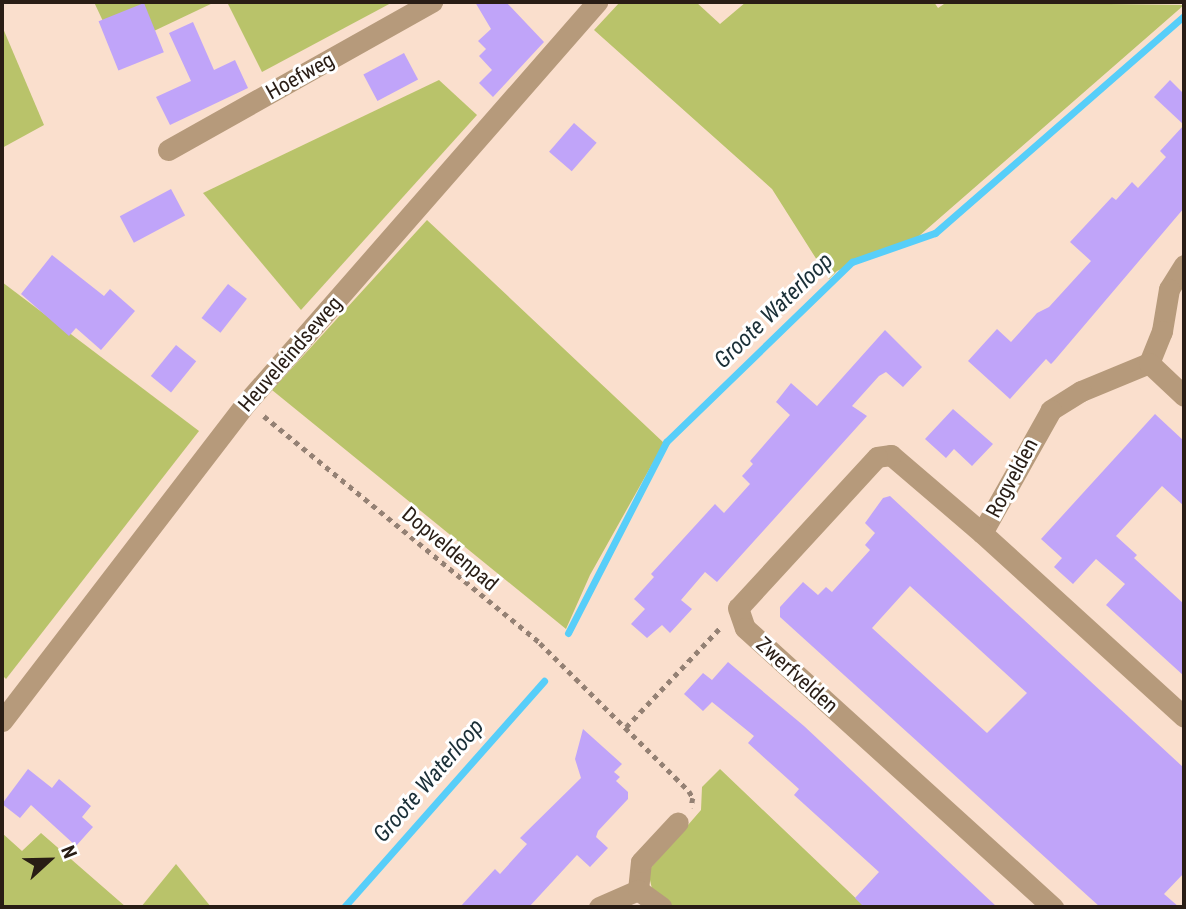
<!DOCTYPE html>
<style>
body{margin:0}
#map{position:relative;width:1186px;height:909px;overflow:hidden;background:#fadfcd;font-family:"Roboto Condensed",sans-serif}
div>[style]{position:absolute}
.green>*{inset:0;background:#b9c36a}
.stream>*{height:7px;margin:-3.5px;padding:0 3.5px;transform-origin:3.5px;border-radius:3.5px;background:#57cef9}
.building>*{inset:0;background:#c0a4f9;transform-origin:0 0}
.path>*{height:4.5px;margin-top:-2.25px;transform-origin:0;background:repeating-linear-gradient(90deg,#948174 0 5px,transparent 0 10px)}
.minor>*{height:21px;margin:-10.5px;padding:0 10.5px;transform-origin:10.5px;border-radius:10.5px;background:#b69a7b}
span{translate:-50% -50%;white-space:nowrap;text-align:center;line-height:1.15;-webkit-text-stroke:6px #fff;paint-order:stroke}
.street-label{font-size:21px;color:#291d15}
.water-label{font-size:23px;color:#1a2f37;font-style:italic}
.frame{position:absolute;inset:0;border:4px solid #291d15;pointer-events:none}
.north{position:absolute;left:14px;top:825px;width:70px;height:70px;-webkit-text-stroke:5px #fff;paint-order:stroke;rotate:68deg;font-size:19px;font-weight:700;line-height:28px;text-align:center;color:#291d15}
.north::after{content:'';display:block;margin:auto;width:24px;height:32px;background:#291d15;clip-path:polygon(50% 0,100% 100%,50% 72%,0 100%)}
</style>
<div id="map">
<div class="green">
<div style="clip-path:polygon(94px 2px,215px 2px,116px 49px)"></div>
<div style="clip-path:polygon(227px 2px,393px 2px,262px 72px)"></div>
<div style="clip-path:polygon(620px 2px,696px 2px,720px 24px,746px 2px,934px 2px,938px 8px,947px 2px,1184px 5px,919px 236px,837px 271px,829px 279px,772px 189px,594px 30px)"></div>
<div style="clip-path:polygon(2px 26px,44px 125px,2px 148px)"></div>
<div style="clip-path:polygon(439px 80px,477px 115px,301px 310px,203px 193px)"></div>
<div style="clip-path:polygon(427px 220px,664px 443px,590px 575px,566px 629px,272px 390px)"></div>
<div style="clip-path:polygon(2px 282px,199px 431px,6px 679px,2px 675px)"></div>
<div style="clip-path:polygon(720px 769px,865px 907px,673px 907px,652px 889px,648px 871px,701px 810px,702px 787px)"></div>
<div style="clip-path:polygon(2px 833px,22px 851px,41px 833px,126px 907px,2px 907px)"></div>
<div style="clip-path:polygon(176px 864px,211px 907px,141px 907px)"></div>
</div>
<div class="stream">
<div style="left:568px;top:633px;width:215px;rotate:-62.8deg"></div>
<div style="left:666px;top:442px;width:259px;rotate:-44.1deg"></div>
<div style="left:852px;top:262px;width:88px;rotate:-19.3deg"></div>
<div style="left:935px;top:233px;width:330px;rotate:-41.1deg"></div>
<div style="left:344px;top:907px;width:302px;rotate:-48.5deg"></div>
</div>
<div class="building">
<div style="clip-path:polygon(475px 2px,506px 2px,544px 42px,493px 97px,479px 83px,492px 70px,479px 56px,486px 49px,478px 41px,491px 29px)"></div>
<div style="left:144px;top:3px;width:53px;height:49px;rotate:68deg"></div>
<div style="clip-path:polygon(193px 22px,214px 70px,235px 60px,248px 88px,170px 125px,156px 97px,191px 81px,169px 33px)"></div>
<div style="left:404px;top:53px;width:30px;height:46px;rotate:62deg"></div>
<div style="clip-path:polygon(1170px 80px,1184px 94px,1184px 125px,1154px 97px)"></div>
<div style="left:574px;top:123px;width:30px;height:38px;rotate:41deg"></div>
<div style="clip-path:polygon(1184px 125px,1184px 208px,1054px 361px,1051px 364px,1046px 359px,1010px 399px,968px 361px,997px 329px,1011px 342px,1037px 313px,1049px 307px,1091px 261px,1070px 242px,1112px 197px,1116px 200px,1132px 182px,1138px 188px,1166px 157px,1160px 151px)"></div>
<div style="left:171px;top:189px;width:30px;height:58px;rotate:62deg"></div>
<div style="clip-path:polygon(52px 255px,104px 296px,110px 289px,135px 311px,101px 350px,76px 328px,69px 336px,21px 294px)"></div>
<div style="left:228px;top:284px;width:24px;height:43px;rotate:38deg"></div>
<div style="clip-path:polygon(885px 330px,922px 367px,903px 387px,886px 372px,879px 376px,852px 406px,867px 416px,717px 582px,705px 572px,681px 600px,692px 609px,670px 633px,662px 625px,647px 638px,631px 624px,645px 609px,634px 599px,654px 577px,651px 574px,715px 504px,724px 513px,750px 484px,742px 476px,753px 464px,750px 461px,790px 415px,776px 402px,791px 383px,817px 406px)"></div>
<div style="left:176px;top:345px;width:26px;height:40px;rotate:39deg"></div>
<div style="clip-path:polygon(953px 409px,993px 444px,972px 466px,954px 449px,946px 458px,925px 439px)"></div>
<div style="clip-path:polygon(1155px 414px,1184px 441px,1184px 506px,1162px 486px,1116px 536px,1137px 555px,1134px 558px,1184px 604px,1184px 676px,1106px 605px,1125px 584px,1096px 559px,1073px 584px,1054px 567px,1062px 558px,1041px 539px)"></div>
<div style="clip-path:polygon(evenodd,890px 496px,1184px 768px,1184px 873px,1164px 894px,1179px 907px,1100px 907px,780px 617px,780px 607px,803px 582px,818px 595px,826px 587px,832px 592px,870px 550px,865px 545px,875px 533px,865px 523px,883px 498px,890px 496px,910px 586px,1027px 693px,987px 733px,872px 628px,910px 586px)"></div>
<div style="clip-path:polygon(728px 662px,804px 726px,997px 907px,864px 907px,855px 898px,879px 872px,794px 795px,799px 789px,748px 743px,754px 736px,712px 702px,703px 711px,684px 694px,703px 673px,712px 680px)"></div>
<div style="clip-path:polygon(583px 729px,622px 764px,614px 772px,620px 777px,616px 781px,628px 792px,628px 799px,598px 831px,596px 837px,608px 848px,590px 867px,577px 855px,529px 907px,460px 907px,495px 869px,500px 874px,527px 844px,520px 838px,581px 778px,575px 759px)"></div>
<div style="clip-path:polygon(28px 769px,52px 788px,59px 779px,91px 806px,82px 817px,93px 827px,76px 846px,31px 805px,20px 818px,2px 804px)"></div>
</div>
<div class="path">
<div style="left:264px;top:416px;width:357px;rotate:39.4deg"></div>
<div style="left:540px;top:643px;width:210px;rotate:44.8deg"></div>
<div style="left:689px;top:791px;width:8px;rotate:60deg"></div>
<div style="left:693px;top:798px;width:10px;rotate:101deg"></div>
<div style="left:626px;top:727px;width:139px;rotate:-46.5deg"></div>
</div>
<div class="minor">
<div style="left:168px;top:150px;width:303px;rotate:-29.3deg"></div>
<div style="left:1184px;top:265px;width:28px;rotate:122deg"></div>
<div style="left:1169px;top:289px;width:43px;rotate:99.5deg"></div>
<div style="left:1162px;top:331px;width:35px;rotate:112deg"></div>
<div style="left:1149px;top:363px;width:74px;rotate:157.6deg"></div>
<div style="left:1081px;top:391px;width:36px;rotate:148deg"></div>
<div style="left:1051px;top:410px;width:141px;rotate:119.3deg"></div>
<div style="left:982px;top:533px;width:273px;rotate:42.3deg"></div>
<div style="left:1149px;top:363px;width:48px;rotate:43.3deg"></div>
<div style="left:982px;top:533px;width:120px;rotate:-139.4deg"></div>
<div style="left:891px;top:455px;width:14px;rotate:172deg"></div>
<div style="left:877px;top:457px;width:205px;rotate:132.6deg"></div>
<div style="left:738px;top:608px;width:21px;rotate:71deg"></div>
<div style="left:745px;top:628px;width:416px;rotate:42.2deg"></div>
<div style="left:2px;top:721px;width:402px;rotate:-52.5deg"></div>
<div style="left:247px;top:402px;width:532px;rotate:-48.81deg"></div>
<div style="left:638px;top:890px;width:28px;rotate:-84deg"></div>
<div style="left:641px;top:862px;width:54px;rotate:-47.2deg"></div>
<div style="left:599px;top:907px;width:43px;rotate:-23.6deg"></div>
<div style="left:638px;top:890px;width:29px;rotate:36deg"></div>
</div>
<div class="street-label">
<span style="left:300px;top:76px;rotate:-29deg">Hoefweg</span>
<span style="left:290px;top:354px;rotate:-49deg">Heuveleindseweg</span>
<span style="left:1012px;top:478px;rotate:-62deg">Rogvelden</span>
<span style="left:450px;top:549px;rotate:40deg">Dopveldenpad</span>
<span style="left:797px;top:675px;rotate:42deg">Zwerfvelden</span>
</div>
<div class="water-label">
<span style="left:774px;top:311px;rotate:-44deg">Groote Waterloop</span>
<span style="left:429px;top:781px;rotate:-49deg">Groote Waterloop</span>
</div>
<div class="frame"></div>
<div class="north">N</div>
</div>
